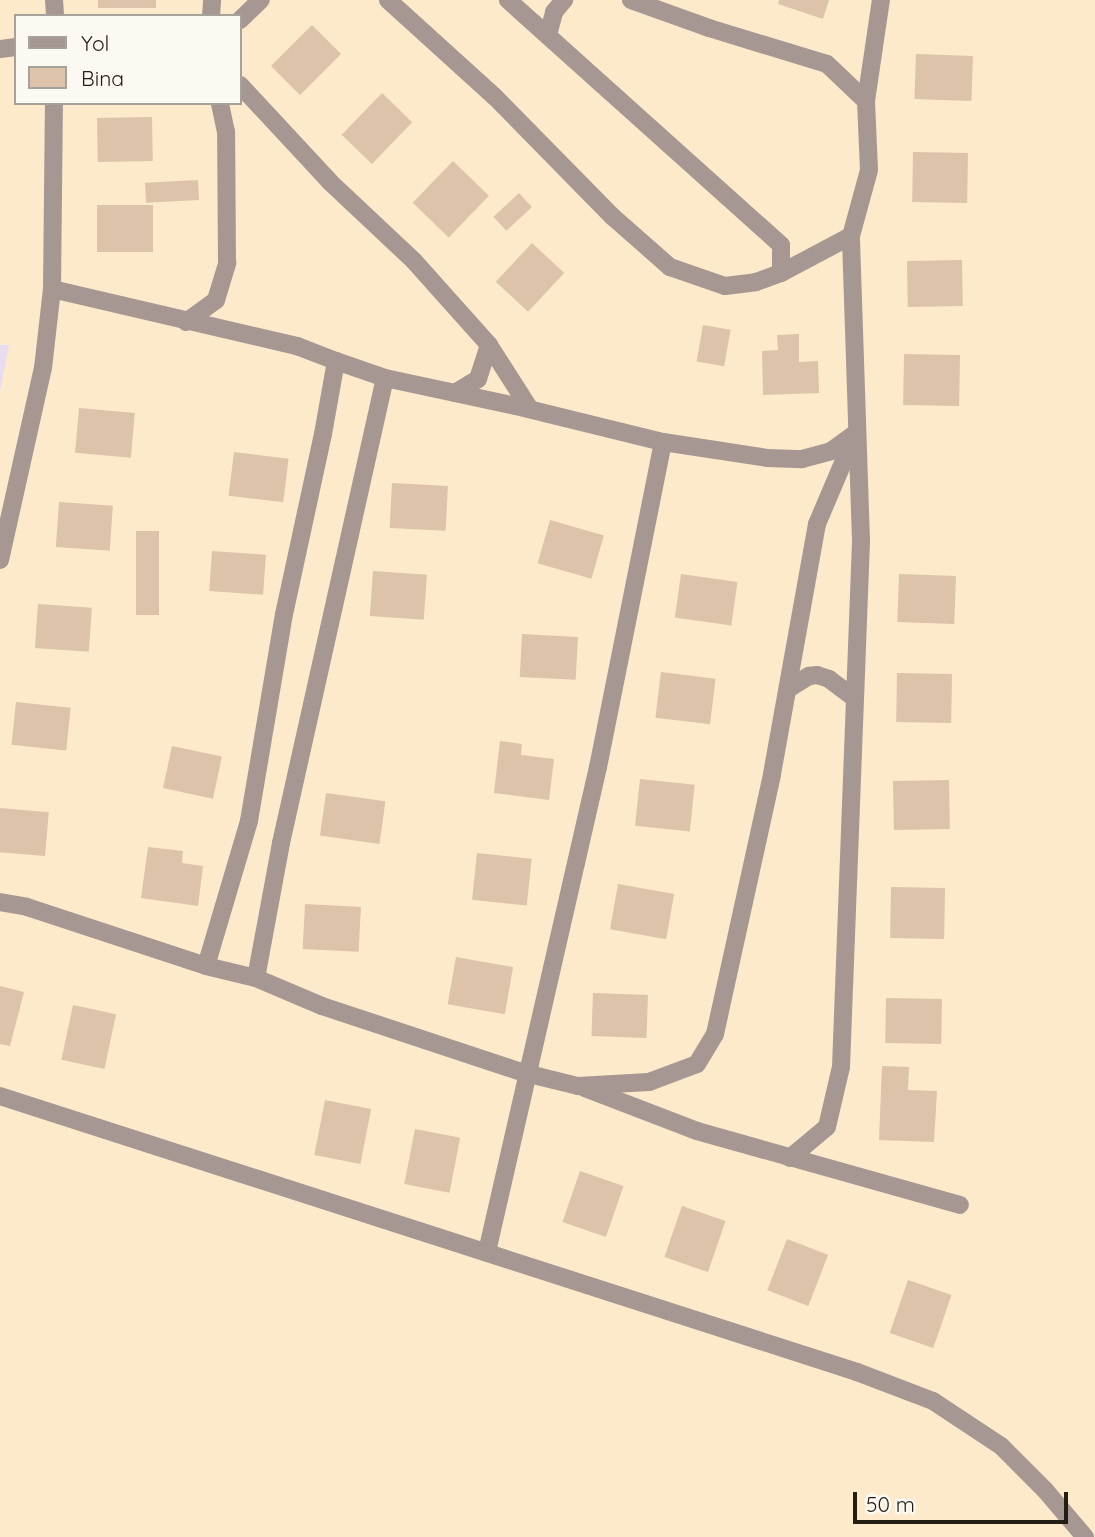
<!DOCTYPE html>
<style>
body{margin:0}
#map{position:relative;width:1095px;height:1537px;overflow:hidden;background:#fceacb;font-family:Quicksand,sans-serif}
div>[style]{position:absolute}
.education>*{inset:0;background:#eadcf0}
.building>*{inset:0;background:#dcc3aa;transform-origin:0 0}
.minor>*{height:18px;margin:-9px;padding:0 9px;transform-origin:9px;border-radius:9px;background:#a79792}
span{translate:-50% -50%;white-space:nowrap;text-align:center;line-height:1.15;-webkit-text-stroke:5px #fcf9f3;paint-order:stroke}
.legend{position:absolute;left:14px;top:14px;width:228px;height:91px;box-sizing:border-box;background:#fcf9f3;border:2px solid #a6a199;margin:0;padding:9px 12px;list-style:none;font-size:21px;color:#241d12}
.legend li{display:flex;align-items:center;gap:14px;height:35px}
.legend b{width:35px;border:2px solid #a6a199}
.scale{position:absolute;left:853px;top:1492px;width:215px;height:32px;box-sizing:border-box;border:4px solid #241d12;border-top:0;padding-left:9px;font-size:21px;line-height:24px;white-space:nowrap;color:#241d12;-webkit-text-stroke:5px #fcf9f3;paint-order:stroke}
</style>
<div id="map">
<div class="education">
<div style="clip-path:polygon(0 345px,9px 345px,0 392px)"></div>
</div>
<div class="building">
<div style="left:98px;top:0;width:58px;height:8px"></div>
<div style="clip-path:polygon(779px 0,829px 0,823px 19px,778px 4px)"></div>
<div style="left:312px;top:25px;width:41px;height:58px;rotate:45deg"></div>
<div style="left:916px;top:54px;width:57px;height:45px;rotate:2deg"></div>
<div style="left:382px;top:93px;width:42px;height:58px;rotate:44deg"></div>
<div style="left:152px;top:117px;width:44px;height:55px;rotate:89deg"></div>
<div style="left:913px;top:152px;width:55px;height:50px;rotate:1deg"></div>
<div style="left:453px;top:161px;width:50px;height:58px;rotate:44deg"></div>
<div style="left:198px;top:180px;width:20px;height:53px;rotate:87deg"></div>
<div style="left:519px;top:193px;width:19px;height:35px;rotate:47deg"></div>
<div style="left:97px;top:205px;width:56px;height:47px"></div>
<div style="left:532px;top:243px;width:44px;height:53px;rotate:43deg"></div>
<div style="left:962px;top:260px;width:46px;height:55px;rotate:89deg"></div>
<div style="left:703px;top:325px;width:28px;height:37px;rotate:10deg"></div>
<div style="clip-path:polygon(799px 334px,799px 362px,818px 361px,819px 393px,763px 395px,762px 351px,778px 350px,777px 335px)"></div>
<div style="left:904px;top:354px;width:56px;height:51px;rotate:1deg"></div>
<div style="left:79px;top:408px;width:56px;height:45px;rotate:5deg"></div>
<div style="left:234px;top:452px;width:55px;height:44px;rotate:7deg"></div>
<div style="left:392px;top:483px;width:56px;height:45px;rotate:3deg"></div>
<div style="left:59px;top:502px;width:54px;height:45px;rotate:4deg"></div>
<div style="left:550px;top:520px;width:56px;height:45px;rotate:16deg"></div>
<div style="left:136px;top:531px;width:23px;height:84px"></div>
<div style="left:212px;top:551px;width:54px;height:40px;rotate:4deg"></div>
<div style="left:373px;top:571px;width:54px;height:45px;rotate:4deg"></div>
<div style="left:681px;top:574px;width:57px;height:44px;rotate:8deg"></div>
<div style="left:899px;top:574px;width:57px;height:48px;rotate:2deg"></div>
<div style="left:38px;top:604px;width:54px;height:44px;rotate:4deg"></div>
<div style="left:522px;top:634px;width:56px;height:43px;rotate:3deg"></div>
<div style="left:661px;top:672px;width:55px;height:46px;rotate:7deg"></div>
<div style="left:897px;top:673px;width:55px;height:49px;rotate:1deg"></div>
<div style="left:16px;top:702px;width:55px;height:43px;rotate:6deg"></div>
<div style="clip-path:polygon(500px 741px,522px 744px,521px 755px,554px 759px,549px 800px,494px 793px)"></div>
<div style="left:172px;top:746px;width:51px;height:43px;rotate:12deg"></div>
<div style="left:640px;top:779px;width:55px;height:47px;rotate:6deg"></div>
<div style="left:949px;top:780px;width:49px;height:56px;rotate:89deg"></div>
<div style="left:326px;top:793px;width:60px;height:43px;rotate:8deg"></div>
<div style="left:0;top:808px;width:49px;height:44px;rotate:5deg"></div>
<div style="clip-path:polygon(148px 847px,183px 851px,182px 863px,203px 866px,198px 906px,141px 898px)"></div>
<div style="left:477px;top:853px;width:55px;height:47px;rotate:6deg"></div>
<div style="left:618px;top:884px;width:57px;height:46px;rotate:10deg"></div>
<div style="left:891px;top:887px;width:54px;height:51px;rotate:1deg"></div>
<div style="left:305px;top:904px;width:56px;height:45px;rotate:3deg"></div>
<div style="left:456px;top:957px;width:58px;height:48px;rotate:10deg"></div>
<div style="clip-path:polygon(0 986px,24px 992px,10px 1046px,0 1044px)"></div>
<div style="left:593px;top:993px;width:55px;height:43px;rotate:2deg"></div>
<div style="left:886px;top:998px;width:56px;height:45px;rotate:1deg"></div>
<div style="left:73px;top:1005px;width:44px;height:56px;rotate:12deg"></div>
<div style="clip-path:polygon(882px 1066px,909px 1067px,908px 1090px,937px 1091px,934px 1142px,879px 1140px)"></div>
<div style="left:325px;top:1100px;width:47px;height:56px;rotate:11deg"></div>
<div style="left:415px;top:1129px;width:46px;height:56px;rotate:11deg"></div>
<div style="left:580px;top:1171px;width:46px;height:54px;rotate:19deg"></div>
<div style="left:682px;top:1206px;width:46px;height:54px;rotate:19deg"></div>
<div style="left:787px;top:1239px;width:44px;height:55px;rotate:21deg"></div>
<div style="left:908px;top:1280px;width:46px;height:56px;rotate:19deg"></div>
</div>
<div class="minor">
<div style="left:54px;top:0;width:16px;rotate:86deg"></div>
<div style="left:388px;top:0;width:144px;rotate:42.2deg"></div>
<div style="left:495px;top:97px;width:168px;rotate:45.5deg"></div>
<div style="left:613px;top:217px;width:76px;rotate:41.3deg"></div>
<div style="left:670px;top:267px;width:58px;rotate:19.1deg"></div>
<div style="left:725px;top:286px;width:31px;rotate:-7deg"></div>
<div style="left:756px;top:282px;width:27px;rotate:-20deg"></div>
<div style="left:781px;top:273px;width:28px;rotate:-90deg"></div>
<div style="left:781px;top:245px;width:367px;rotate:-138.1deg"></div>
<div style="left:631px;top:0;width:83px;rotate:19.7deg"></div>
<div style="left:709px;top:28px;width:123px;rotate:17deg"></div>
<div style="left:827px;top:64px;width:54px;rotate:43.5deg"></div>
<div style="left:211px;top:16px;width:16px;rotate:-86deg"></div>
<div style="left:240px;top:20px;width:29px;rotate:-44deg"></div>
<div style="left:548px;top:35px;width:24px;rotate:-75deg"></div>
<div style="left:554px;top:12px;width:16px;rotate:-50deg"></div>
<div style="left:0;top:49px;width:16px;rotate:-7deg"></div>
<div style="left:240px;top:85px;width:132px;rotate:47.1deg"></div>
<div style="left:330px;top:182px;width:115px;rotate:43.2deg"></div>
<div style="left:414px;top:261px;width:113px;rotate:48.2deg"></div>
<div style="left:489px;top:345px;width:36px;rotate:108deg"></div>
<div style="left:478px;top:379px;width:27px;rotate:149deg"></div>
<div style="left:781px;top:273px;width:79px;rotate:-27.9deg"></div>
<div style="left:851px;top:236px;width:68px;rotate:-74.7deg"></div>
<div style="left:869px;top:170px;width:69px;rotate:-92.5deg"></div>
<div style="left:866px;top:101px;width:102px;rotate:-81.6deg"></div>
<div style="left:52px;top:289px;width:252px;rotate:13.1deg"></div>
<div style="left:297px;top:346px;width:42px;rotate:21deg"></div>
<div style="left:336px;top:361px;width:74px;rotate:100.1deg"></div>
<div style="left:323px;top:434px;width:184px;rotate:102.2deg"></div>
<div style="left:284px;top:614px;width:210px;rotate:99.6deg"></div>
<div style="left:249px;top:821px;width:151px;rotate:106.5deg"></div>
<div style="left:186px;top:322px;width:37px;rotate:-36deg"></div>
<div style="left:216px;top:300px;width:39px;rotate:-73deg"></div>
<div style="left:227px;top:263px;width:131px;rotate:-90.4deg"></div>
<div style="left:226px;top:132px;width:30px;rotate:-102deg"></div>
<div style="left:489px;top:345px;width:76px;rotate:57.4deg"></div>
<div style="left:336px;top:361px;width:52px;rotate:19.1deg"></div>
<div style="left:385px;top:378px;width:134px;rotate:12.1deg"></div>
<div style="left:516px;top:406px;width:151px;rotate:13.8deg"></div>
<div style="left:663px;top:442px;width:331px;rotate:101.3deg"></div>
<div style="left:598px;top:767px;width:498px;rotate:102.9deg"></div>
<div style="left:663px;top:442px;width:106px;rotate:8.7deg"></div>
<div style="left:768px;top:458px;width:34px;rotate:2deg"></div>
<div style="left:802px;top:459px;width:30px;rotate:-15deg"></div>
<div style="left:831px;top:451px;width:29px;rotate:-36deg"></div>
<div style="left:0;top:560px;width:197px;rotate:-77.4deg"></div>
<div style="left:43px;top:368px;width:80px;rotate:-83.5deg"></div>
<div style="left:52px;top:289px;width:186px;rotate:-89.4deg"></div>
<div style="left:788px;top:689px;width:25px;rotate:-32deg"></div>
<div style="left:809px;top:676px;width:8px;rotate:-7deg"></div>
<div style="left:817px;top:675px;width:13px;rotate:18deg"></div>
<div style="left:829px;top:679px;width:30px;rotate:37deg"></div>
<div style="left:0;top:902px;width:27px;rotate:10deg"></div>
<div style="left:27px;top:907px;width:188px;rotate:18.2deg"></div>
<div style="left:206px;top:966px;width:51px;rotate:13.5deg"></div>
<div style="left:256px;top:978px;width:72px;rotate:23deg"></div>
<div style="left:322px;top:1006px;width:214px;rotate:18.3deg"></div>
<div style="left:525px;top:1073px;width:55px;rotate:13.8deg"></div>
<div style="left:578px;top:1086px;width:71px;rotate:-3.2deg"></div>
<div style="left:649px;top:1082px;width:51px;rotate:-20.6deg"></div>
<div style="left:697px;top:1064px;width:35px;rotate:-59deg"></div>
<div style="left:715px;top:1034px;width:266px;rotate:-77.6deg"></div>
<div style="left:772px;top:774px;width:254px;rotate:-79.8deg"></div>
<div style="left:817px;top:524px;width:100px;rotate:-67deg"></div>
<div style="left:256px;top:978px;width:137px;rotate:-79.5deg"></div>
<div style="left:281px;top:843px;width:476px;rotate:-77.4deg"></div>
<div style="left:585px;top:1088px;width:120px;rotate:21deg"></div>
<div style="left:697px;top:1131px;width:273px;rotate:15.7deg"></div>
<div style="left:0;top:1096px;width:900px;rotate:17.85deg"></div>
<div style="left:857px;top:1372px;width:81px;rotate:20.9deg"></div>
<div style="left:933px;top:1401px;width:82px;rotate:33.5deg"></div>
<div style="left:1001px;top:1446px;width:62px;rotate:45deg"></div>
<div style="left:1045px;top:1490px;width:62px;rotate:49.6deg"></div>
<div style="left:790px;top:1158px;width:48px;rotate:-40deg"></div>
<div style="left:827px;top:1127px;width:62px;rotate:-76.9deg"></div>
<div style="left:841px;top:1067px;width:526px;rotate:-87.82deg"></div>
<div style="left:861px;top:541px;width:305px;rotate:-91.9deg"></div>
</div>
<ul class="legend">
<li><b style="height:9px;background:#a79792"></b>Yol</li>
<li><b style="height:19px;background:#dcc3aa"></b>Bina</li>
</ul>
<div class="scale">50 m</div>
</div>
